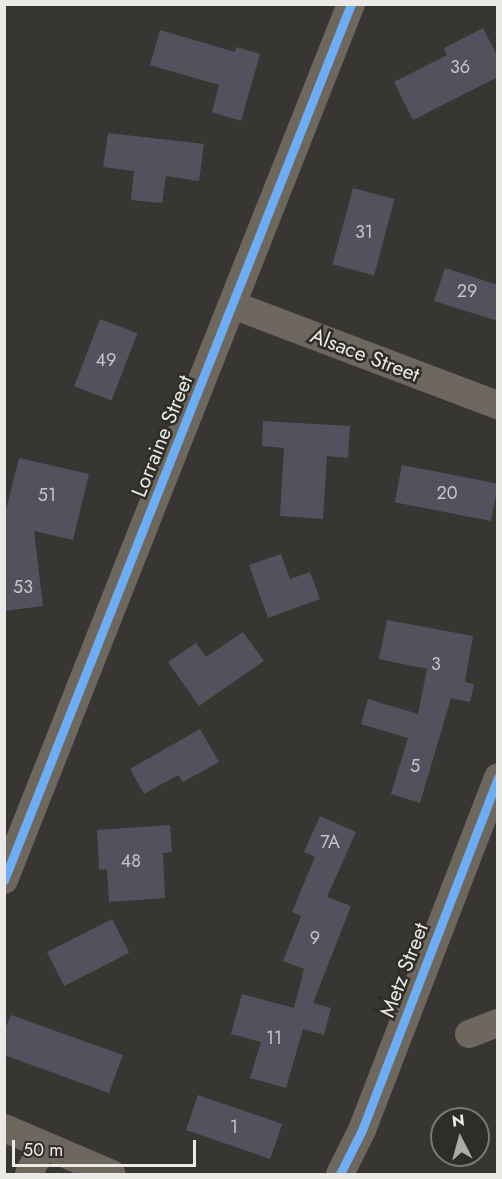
<!DOCTYPE html>
<style>
body{margin:0}
#map{position:relative;width:502px;height:1179px;overflow:hidden;background:#383633;font-family:Jost,sans-serif}
div>[style]{position:absolute}
.building>*{inset:0;background:#55505e;transform-origin:0 0}
.minor>*{height:28px;margin:-14px;padding:0 14px;transform-origin:14px;border-radius:14px;background:#6e675d}
.cycleway>*{height:9px;margin:-4.5px;padding:0 4.5px;transform-origin:4.5px;border-radius:4.5px;background:#6dadf4}
span{translate:-50% -50%;white-space:nowrap;text-align:center;line-height:1.15;-webkit-text-stroke:5px #2f2d28;paint-order:stroke}
.number-label{font-size:18px;color:#c6c4c5}
.number-label span{-webkit-text-stroke-width:0}
.street-label{font-size:21px;color:#eceae7}
.frame{position:absolute;inset:0;border:6px solid #eceae7;pointer-events:none}
.north{position:absolute;left:430px;top:1107px;width:60px;height:60px;box-sizing:border-box;background:#2f2d28;border:2px solid #7b7974;border-radius:50%;rotate:354deg;font-size:16px;font-weight:700;line-height:24px;text-align:center;color:#eceae7}
.north::after{content:'';display:block;margin:auto;width:21px;height:27px;background:#adaba8;clip-path:polygon(50% 0,100% 100%,50% 72%,0 100%)}
.scale{position:absolute;left:12px;top:1140px;width:184px;height:27px;box-sizing:border-box;border:3px solid #eceae7;border-top:0;padding-left:8px;font-size:18px;line-height:21px;white-space:nowrap;color:#eceae7;-webkit-text-stroke:4px #2f2d28;paint-order:stroke}
</style>
<div id="map">
<div class="building">
<div style="clip-path:polygon(483px 28px,498px 57px,498px 77px,413px 120px,394px 82px,447px 55px,444px 48px)"></div>
<div style="clip-path:polygon(160px 30px,235px 52px,236px 47px,260px 54px,241px 121px,212px 112px,219px 85px,150px 65px)"></div>
<div style="clip-path:polygon(108px 133px,204px 144px,199px 181px,166px 176px,162px 203px,131px 200px,134px 171px,103px 167px)"></div>
<div style="left:353px;top:188px;width:43px;height:79px;rotate:15deg"></div>
<div style="clip-path:polygon(445px 268px,498px 285px,498px 321px,434px 301px)"></div>
<div style="left:100px;top:319px;width:40px;height:72px;rotate:21deg"></div>
<div style="clip-path:polygon(263px 421px,350px 426px,348px 458px,327px 456px,323px 519px,280px 516px,284px 448px,262px 446px)"></div>
<div style="clip-path:polygon(19px 458px,89px 474px,73px 540px,34px 531px,43px 606px,4px 611px,4px 518px)"></div>
<div style="left:402px;top:465px;width:98px;height:38px;rotate:11deg"></div>
<div style="clip-path:polygon(281px 554px,290px 579px,310px 572px,320px 599px,268px 618px,249px 565px)"></div>
<div style="clip-path:polygon(387px 620px,473px 636px,465px 682px,474px 684px,470px 702px,451px 698px,420px 803px,391px 794px,408px 738px,361px 724px,368px 699px,418px 714px,427px 669px,379px 659px)"></div>
<div style="clip-path:polygon(243px 632px,264px 661px,199px 706px,168px 662px,196px 643px,206px 657px)"></div>
<div style="clip-path:polygon(200px 729px,219px 762px,183px 782px,178px 775px,144px 794px,130px 769px)"></div>
<div style="clip-path:polygon(320px 816px,356px 832px,327px 897px,351px 906px,313px 1003px,331px 1008px,324px 1035px,303px 1029px,286px 1088px,250px 1078px,261px 1042px,231px 1034px,242px 994px,294px 1008px,304px 969px,283px 961px,301px 916px,292px 912px,315px 857px,304px 852px)"></div>
<div style="clip-path:polygon(170px 825px,172px 852px,163px 853px,165px 898px,109px 902px,107px 869px,99px 870px,97px 830px)"></div>
<div style="left:112px;top:919px;width:38px;height:73px;rotate:63deg"></div>
<div style="clip-path:polygon(11px 1015px,123px 1055px,109px 1093px,4px 1055px,4px 1031px)"></div>
<div style="left:198px;top:1095px;width:89px;height:37px;rotate:19deg"></div>
</div>
<div class="minor">
<div style="left:233px;top:305px;width:283px;rotate:20.7deg"></div>
<div style="left:4px;top:880px;width:942px;rotate:-68.39deg"></div>
<div style="left:469px;top:1034px;width:31px;rotate:-21deg"></div>
<div style="left:4px;top:1128px;width:117px;rotate:23.1deg"></div>
<div style="left:29px;top:1174px;width:31px;rotate:-65deg"></div>
<div style="left:340px;top:1174px;width:49px;rotate:-63.4deg"></div>
<div style="left:362px;top:1130px;width:378px;rotate:-68.9deg"></div>
</div>
<div class="cycleway">
<div style="left:4px;top:880px;width:942px;rotate:-68.39deg"></div>
<div style="left:340px;top:1174px;width:49px;rotate:-63.4deg"></div>
<div style="left:362px;top:1130px;width:378px;rotate:-68.9deg"></div>
</div>
<div class="number-label">
<span style="left:460px;top:67px">36</span>
<span style="left:364px;top:232px">31</span>
<span style="left:467px;top:291px">29</span>
<span style="left:106px;top:360px">49</span>
<span style="left:447px;top:493px">20</span>
<span style="left:47px;top:495px">51</span>
<span style="left:23px;top:587px">53</span>
<span style="left:436px;top:664px">3</span>
<span style="left:415px;top:766px">5</span>
<span style="left:330px;top:842px">7A</span>
<span style="left:131px;top:861px">48</span>
<span style="left:315px;top:938px">9</span>
<span style="left:274px;top:1038px">11</span>
<span style="left:234px;top:1127px">1</span>
</div>
<div class="street-label">
<span style="left:365px;top:355px;rotate:21deg">Alsace Street</span>
<span style="left:162px;top:436px;rotate:-68deg">Lorraine Street</span>
<span style="left:404px;top:970px;rotate:-69deg">Metz Street</span>
</div>
<div class="frame"></div>
<div class="north">N</div>
<div class="scale">50 m</div>
</div>
